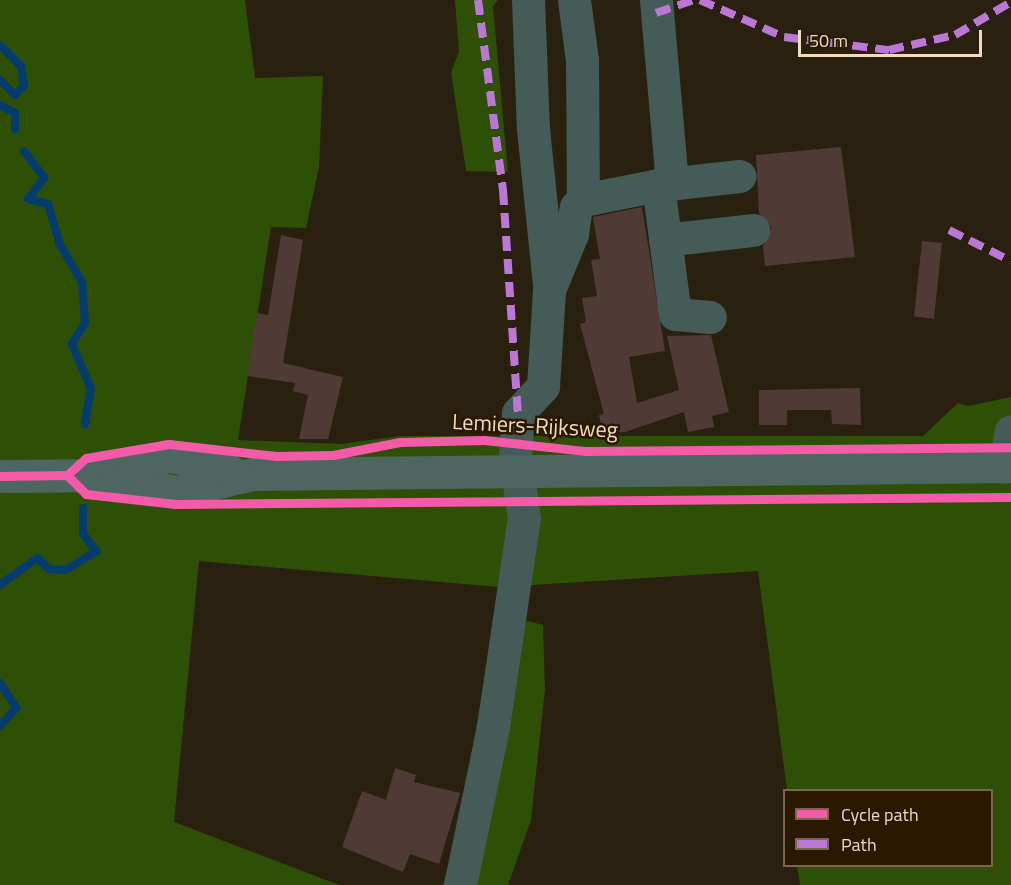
<!DOCTYPE html>
<style>
body{margin:0}
#map{position:relative;width:1011px;height:885px;overflow:hidden;background:#2a2010;font-family:"Titillium Web",sans-serif}
div>[style]{position:absolute}
.green>*{inset:0;background:#2e4f06}
.stream>*{height:8px;margin:-4px;padding:0 4px;transform-origin:4px;border-radius:4px;background:#053c70}
.building>*{inset:0;background:#4f3a36;transform-origin:0 0}
.minor>*{height:33px;margin:-16.5px;padding:0 16.5px;transform-origin:16.5px;border-radius:16.5px;background:#445b58}
.major>*{height:33px;margin:-16.5px;padding:0 16.5px;transform-origin:16.5px;border-radius:16.5px;background:#4e6661}
.quiet>*{height:8px;margin-top:-4px;transform-origin:0;background:repeating-linear-gradient(90deg,#ba77d6 0 15px,transparent 0 23px)}
.cycleway>*{height:9px;margin:-4.5px;padding:0 4.5px;transform-origin:4.5px;border-radius:4.5px;background:#f35aa7}
span{translate:-50% -50%;white-space:nowrap;text-align:center;line-height:1.15;-webkit-text-stroke:5px #2a1800;paint-order:stroke}
.street-label{font-size:22px;color:#f0dbc1}
.legend{position:absolute;left:783px;top:789px;width:210px;height:78px;box-sizing:border-box;background:#2a1800;border:2px solid #79664d;margin:0;padding:8px 10px;list-style:none;font-size:18px;color:#f0dbc1}
.legend li{display:flex;align-items:center;gap:12px;height:30px}
.legend b{width:30px;border:2px solid #79664d}
.scale{position:absolute;left:798px;top:30px;width:184px;height:27px;box-sizing:border-box;border:3px solid #f0dbc1;border-top:0;padding-left:8px;font-size:18px;line-height:21px;white-space:nowrap;color:#f0dbc1;-webkit-text-stroke:4px #2a1800;paint-order:stroke}
</style>
<div id="map">
<div class="green">
<div style="clip-path:polygon(0 0,245px 0,255px 78px,323px 76px,319px 167px,306px 228px,271px 227px,238px 440px,341px 444px,400px 436px,923px 436px,958px 403px,968px 406px,1011px 397px,1011px 885px,800px 885px,797px 866px,992px 866px,992px 790px,787px 790px,758px 571px,499px 587px,199px 561px,174px 822px,339px 885px,0 885px)"></div>
<div style="clip-path:polygon(455px 0,498px 0,493px 6px,508px 172px,466px 171px,451px 72px,459px 52px)"></div>
<div style="clip-path:polygon(496px 613px,543px 625px,545px 689px,531px 820px,508px 885px,443px 885px,459px 827px)"></div>
</div>
<div class="stream">
<div style="left:0;top:45px;width:30px;rotate:45deg"></div>
<div style="left:21px;top:66px;width:19px;rotate:81deg"></div>
<div style="left:24px;top:85px;width:13px;rotate:132deg"></div>
<div style="left:15px;top:95px;width:21px;rotate:-135deg"></div>
<div style="left:0;top:105px;width:17px;rotate:28deg"></div>
<div style="left:15px;top:113px;width:16px;rotate:90deg"></div>
<div style="left:24px;top:151px;width:34px;rotate:53deg"></div>
<div style="left:44px;top:178px;width:26px;rotate:127deg"></div>
<div style="left:28px;top:199px;width:21px;rotate:14deg"></div>
<div style="left:48px;top:204px;width:43px;rotate:73.7deg"></div>
<div style="left:60px;top:245px;width:43px;rotate:59.3deg"></div>
<div style="left:82px;top:282px;width:41px;rotate:85.8deg"></div>
<div style="left:85px;top:323px;width:25px;rotate:122deg"></div>
<div style="left:72px;top:344px;width:49px;rotate:67.1deg"></div>
<div style="left:91px;top:389px;width:36px;rotate:100deg"></div>
<div style="left:0;top:585px;width:46px;rotate:-36.1deg"></div>
<div style="left:37px;top:558px;width:16px;rotate:43deg"></div>
<div style="left:49px;top:569px;width:17px;rotate:3deg"></div>
<div style="left:66px;top:570px;width:36px;rotate:-32deg"></div>
<div style="left:96px;top:551px;width:21px;rotate:-127deg"></div>
<div style="left:83px;top:534px;width:26px;rotate:-90deg"></div>
<div style="left:0;top:683px;width:30px;rotate:57deg"></div>
<div style="left:16px;top:708px;width:24px;rotate:132deg"></div>
</div>
<div class="building">
<div style="clip-path:polygon(841px 147px,855px 257px,765px 266px,763px 246px,772px 228px,759px 213px,756px 155px)"></div>
<div style="clip-path:polygon(642px 207px,665px 351px,629px 357px,637px 403px,679px 390px,667px 336px,711px 335px,729px 412px,712px 416px,714px 427px,688px 432px,684px 412px,625px 432px,603px 432px,599px 415px,604px 414px,580px 324px,586px 322px,582px 298px,597px 296px,591px 260px,600px 259px,593px 217px)"></div>
<div style="clip-path:polygon(281px 235px,303px 240px,283px 363px,343px 377px,328px 439px,299px 439px,308px 395px,293px 391px,295px 383px,247px 376px,257px 313px,268px 315px)"></div>
<div style="left:922px;top:241px;width:20px;height:76px;rotate:6deg"></div>
<div style="clip-path:polygon(860px 388px,861px 425px,832px 424px,831px 410px,787px 410px,787px 425px,759px 425px,759px 390px)"></div>
<div style="clip-path:polygon(395px 768px,416px 775px,414px 782px,460px 793px,439px 864px,410px 854px,403px 872px,342px 847px,362px 791px,386px 800px)"></div>
</div>
<div class="minor">
<div style="left:528px;top:0;width:129px;rotate:87.8deg"></div>
<div style="left:533px;top:129px;width:157px;rotate:84.1deg"></div>
<div style="left:574px;top:0;width:61px;rotate:82.4deg"></div>
<div style="left:582px;top:60px;width:140px;rotate:89.6deg"></div>
<div style="left:656px;top:0;width:185px;rotate:85deg"></div>
<div style="left:658px;top:185px;width:130px;rotate:82.5deg"></div>
<div style="left:675px;top:314px;width:35px;rotate:5deg"></div>
<div style="left:665px;top:240px;width:89px;rotate:-6.5deg"></div>
<div style="left:1005px;top:467px;width:36px;rotate:-81deg"></div>
<div style="left:460px;top:885px;width:161px;rotate:-78.2deg"></div>
<div style="left:493px;top:727px;width:211px;rotate:-81.6deg"></div>
<div style="left:524px;top:518px;width:62px;rotate:-98.4deg"></div>
<div style="left:515px;top:457px;width:44px;rotate:-86.1deg"></div>
<div style="left:518px;top:413px;width:37px;rotate:-47deg"></div>
<div style="left:543px;top:386px;width:96px;rotate:-86.4deg"></div>
<div style="left:549px;top:290px;width:61px;rotate:-67.7deg"></div>
<div style="left:572px;top:234px;width:27px;rotate:-82deg"></div>
<div style="left:576px;top:207px;width:10px;rotate:-45deg"></div>
<div style="left:583px;top:200px;width:76px;rotate:-11.3deg"></div>
<div style="left:658px;top:185px;width:82px;rotate:-6.3deg"></div>
</div>
<div class="major">
<div style="left:112px;top:475px;width:15px;rotate:32deg"></div>
<div style="left:125px;top:483px;width:52px;rotate:10deg"></div>
<div style="left:176px;top:492px;width:79px;rotate:-13.2deg"></div>
<div style="left:253px;top:474px;width:758px;rotate:-0.6deg"></div>
<div style="left:0;top:476px;width:112px;rotate:-0.5deg"></div>
<div style="left:112px;top:475px;width:19px;rotate:-32deg"></div>
<div style="left:128px;top:465px;width:41px;rotate:-12.7deg"></div>
<div style="left:168px;top:456px;width:54px;rotate:9.6deg"></div>
<div style="left:221px;top:465px;width:16px;rotate:35deg"></div>
</div>
<div class="quiet">
<div style="left:478px;top:0;width:192px;rotate:82.5deg"></div>
<div style="left:503px;top:190px;width:224px;rotate:86.2deg"></div>
<div style="left:700px;top:0;width:92px;rotate:23.8deg"></div>
<div style="left:784px;top:37px;width:106px;rotate:7.1deg"></div>
<div style="left:889px;top:50px;width:68px;rotate:-12.8deg"></div>
<div style="left:955px;top:35px;width:65px;rotate:-30.5deg"></div>
<div style="left:656px;top:13px;width:39px;rotate:-19deg"></div>
<div style="left:949px;top:230px;width:69px;rotate:26.6deg"></div>
</div>
<div class="cycleway">
<div style="left:67px;top:475px;width:27px;rotate:45deg"></div>
<div style="left:86px;top:494px;width:90px;rotate:6.4deg"></div>
<div style="left:175px;top:504px;width:836px;rotate:-0.48deg"></div>
<div style="left:0;top:476px;width:67px;rotate:-0.9deg"></div>
<div style="left:67px;top:475px;width:25px;rotate:-42deg"></div>
<div style="left:86px;top:458px;width:84px;rotate:-9.6deg"></div>
<div style="left:169px;top:444px;width:108px;rotate:6.4deg"></div>
<div style="left:276px;top:456px;width:57px;rotate:-1deg"></div>
<div style="left:333px;top:455px;width:68px;rotate:-11deg"></div>
<div style="left:400px;top:442px;width:84px;rotate:-1.4deg"></div>
<div style="left:484px;top:440px;width:103px;rotate:6.2deg"></div>
<div style="left:586px;top:451px;width:425px;rotate:-0.5deg"></div>
</div>
<div class="street-label">
<span style="left:535px;top:426px;rotate:3deg">Lemiers-Rijksweg</span>
</div>
<ul class="legend">
<li><b style="height:8px;background:#f35aa7"></b>Cycle path</li>
<li><b style="height:8px;background:#ba77d6"></b>Path</li>
</ul>
<div class="scale">50 m</div>
</div>
